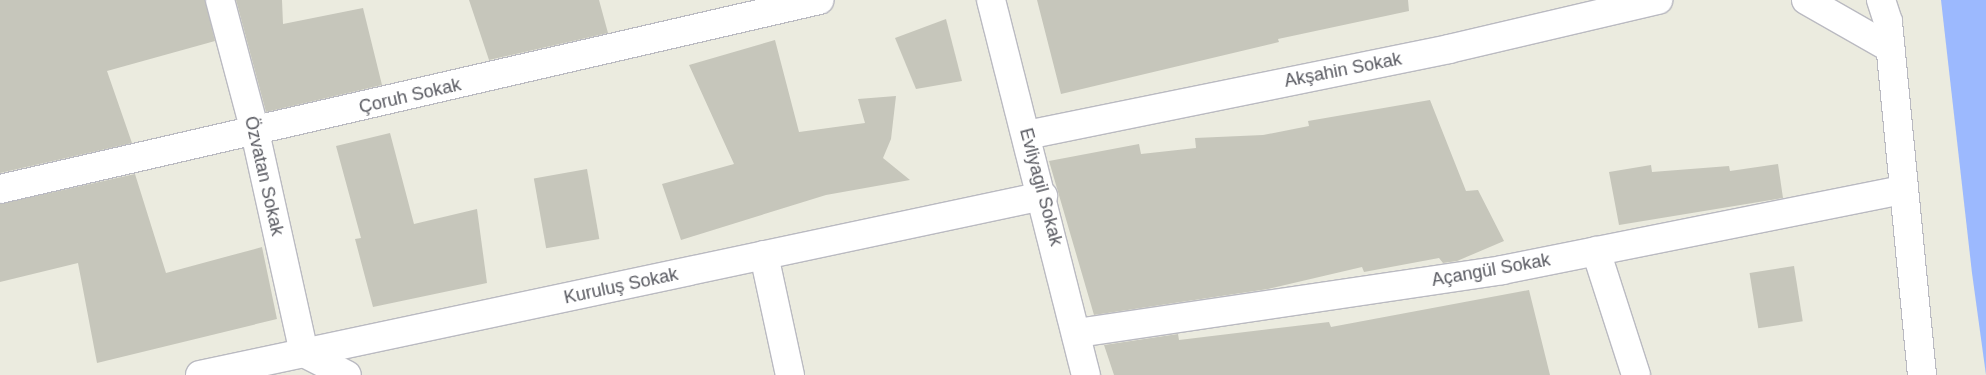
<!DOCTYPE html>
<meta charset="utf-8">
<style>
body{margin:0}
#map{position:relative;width:1986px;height:375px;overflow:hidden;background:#ebebdf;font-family:Helvetica,sans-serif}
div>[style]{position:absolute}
.water>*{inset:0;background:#9cb9fe}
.building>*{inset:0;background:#c6c6bb;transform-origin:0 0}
.roads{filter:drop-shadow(1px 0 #babac1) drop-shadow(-1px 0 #babac1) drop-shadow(0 1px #babac1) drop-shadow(0 -1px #babac1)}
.minor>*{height:28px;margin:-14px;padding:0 14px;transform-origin:14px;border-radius:14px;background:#fff}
span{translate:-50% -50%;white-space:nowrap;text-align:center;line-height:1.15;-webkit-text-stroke:4px #fff;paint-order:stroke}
.street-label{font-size:18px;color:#585960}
</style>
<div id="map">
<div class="water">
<div style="clip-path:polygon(1941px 0,1986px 0,1986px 375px,1972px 273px)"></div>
</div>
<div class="building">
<div style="clip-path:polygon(0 0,205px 0,215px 41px,107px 71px,132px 143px,0 173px)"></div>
<div style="clip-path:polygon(236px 0,282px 0,283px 24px,363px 8px,382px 85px,266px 112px)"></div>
<div style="clip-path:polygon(469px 0,599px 0,608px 33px,489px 60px)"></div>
<div style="clip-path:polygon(1037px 0,1408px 0,1409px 11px,1278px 39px,1279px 42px,1061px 94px)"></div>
<div style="clip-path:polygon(946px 19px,962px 81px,916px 89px,895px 38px)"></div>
<div style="clip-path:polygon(775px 40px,799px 132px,865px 123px,858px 99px,896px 96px,891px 139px,883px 158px,910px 180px,826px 195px,681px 240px,662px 184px,734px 164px,689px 65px)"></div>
<div style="clip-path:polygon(1430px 100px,1466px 191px,1478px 190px,1504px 241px,1457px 261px,1443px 263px,1439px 258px,1364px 272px,1362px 267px,1268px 289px,1094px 315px,1049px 161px,1139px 144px,1141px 154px,1196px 148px,1195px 138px,1263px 135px,1309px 126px,1308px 121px)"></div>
<div style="clip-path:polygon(390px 133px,414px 224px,477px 209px,487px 283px,373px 307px,355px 239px,361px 238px,336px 146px)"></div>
<div style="clip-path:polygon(1778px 164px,1783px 198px,1619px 225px,1609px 172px,1651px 165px,1652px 172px,1729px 166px,1730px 171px)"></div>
<div style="left:587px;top:169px;width:71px;height:54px;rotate:80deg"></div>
<div style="clip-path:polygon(135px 174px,166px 273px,262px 247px,277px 319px,97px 363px,78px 263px,0 282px,0 204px)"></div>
<div style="left:1794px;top:266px;width:56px;height:45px;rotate:81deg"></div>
<div style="clip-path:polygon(1529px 290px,1550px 375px,1114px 375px,1104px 345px,1178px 334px,1179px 340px,1329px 322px,1331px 327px)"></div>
</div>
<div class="roads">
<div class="minor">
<div style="left:220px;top:0;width:137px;rotate:75.1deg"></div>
<div style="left:255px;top:132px;width:226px;rotate:77.5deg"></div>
<div style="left:991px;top:0;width:387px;rotate:75.8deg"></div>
<div style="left:1806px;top:0;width:97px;rotate:29.7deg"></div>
<div style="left:1881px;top:0;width:23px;rotate:72deg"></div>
<div style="left:1888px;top:22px;width:355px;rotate:84.5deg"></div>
<div style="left:1027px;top:135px;width:431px;rotate:-11.5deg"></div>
<div style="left:1449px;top:49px;width:215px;rotate:-13.2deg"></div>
<div style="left:0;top:189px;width:841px;rotate:-12.99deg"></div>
<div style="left:1596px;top:251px;width:130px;rotate:72.1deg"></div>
<div style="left:764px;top:255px;width:123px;rotate:77.8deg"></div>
<div style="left:1077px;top:333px;width:430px;rotate:-8.4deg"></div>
<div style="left:1502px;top:270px;width:408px;rotate:-11.3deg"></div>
<div style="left:304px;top:353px;width:48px;rotate:27.1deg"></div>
<div style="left:200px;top:375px;width:862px;rotate:-11.99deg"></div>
</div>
</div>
<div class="street-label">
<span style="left:1343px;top:70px;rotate:-11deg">Akşahin Sokak</span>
<span style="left:410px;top:96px;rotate:-13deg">Çoruh Sokak</span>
<span style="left:264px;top:176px;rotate:77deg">Özvatan Sokak</span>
<span style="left:1041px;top:187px;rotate:75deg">Evliyagil Sokak</span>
<span style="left:1491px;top:270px;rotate:-10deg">Açangül Sokak</span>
<span style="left:621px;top:286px;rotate:-12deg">Kuruluş Sokak</span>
</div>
</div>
